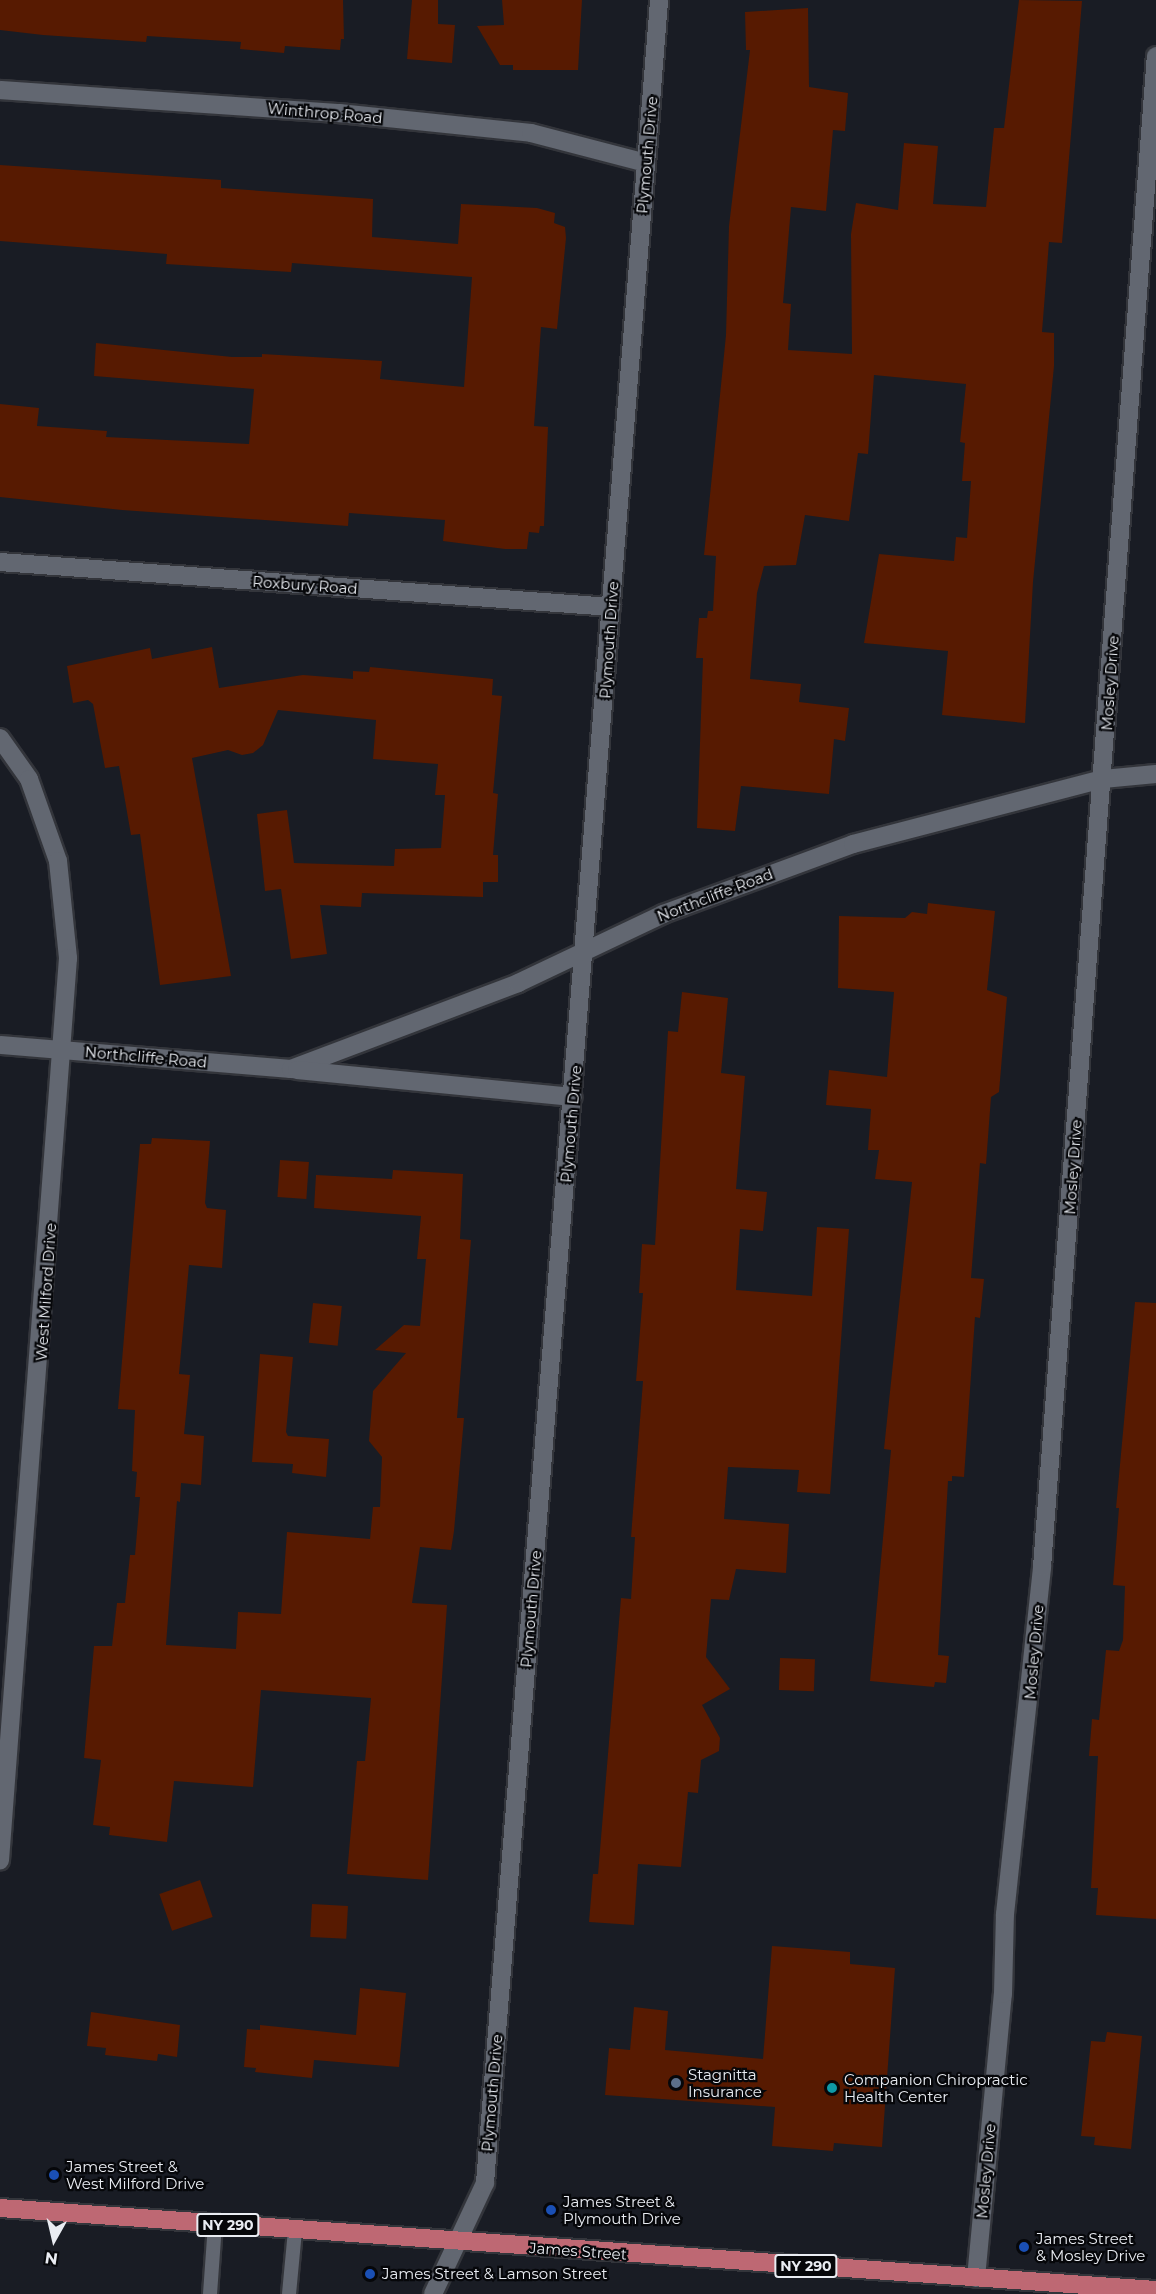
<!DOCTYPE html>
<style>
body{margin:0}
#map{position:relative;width:1156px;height:2294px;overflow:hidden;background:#191c24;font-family:Montserrat,sans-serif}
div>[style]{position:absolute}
.building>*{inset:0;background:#571a01;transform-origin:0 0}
.roads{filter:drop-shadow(2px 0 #33353b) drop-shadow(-2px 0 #33353b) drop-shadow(0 2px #33353b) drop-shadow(0 -2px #33353b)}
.service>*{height:14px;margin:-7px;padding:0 7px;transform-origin:7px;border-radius:7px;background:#626771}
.minor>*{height:18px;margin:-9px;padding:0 9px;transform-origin:9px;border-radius:9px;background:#626771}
.primary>*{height:18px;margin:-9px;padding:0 9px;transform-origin:9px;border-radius:9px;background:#be6873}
.dots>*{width:16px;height:16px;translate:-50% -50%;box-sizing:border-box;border:3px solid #06070a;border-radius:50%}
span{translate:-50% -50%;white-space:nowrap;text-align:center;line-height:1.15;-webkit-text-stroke:4.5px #06070a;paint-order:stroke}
.shield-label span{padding:2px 4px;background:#06070a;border:2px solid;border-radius:4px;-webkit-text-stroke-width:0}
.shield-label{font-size:14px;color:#e9ecf2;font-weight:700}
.street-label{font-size:15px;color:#e9ecf2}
.poi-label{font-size:15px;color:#e9ecf2}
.left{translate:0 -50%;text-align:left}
.north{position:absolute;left:24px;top:2210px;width:60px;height:60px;-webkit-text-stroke:4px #06070a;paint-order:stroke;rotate:188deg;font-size:16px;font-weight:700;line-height:24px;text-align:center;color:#e9ecf2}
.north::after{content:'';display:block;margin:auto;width:21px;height:27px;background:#e9ecf2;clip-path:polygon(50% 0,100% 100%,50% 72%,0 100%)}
</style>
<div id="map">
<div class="building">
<div style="clip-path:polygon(0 0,343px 0,344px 39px,341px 39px,340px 50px,285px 46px,284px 53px,240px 49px,241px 42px,147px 36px,146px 42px,43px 35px,0 30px)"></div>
<div style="clip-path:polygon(412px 0,438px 0,438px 24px,455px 25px,452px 63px,407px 59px)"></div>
<div style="clip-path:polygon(502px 0,582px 0,578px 70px,513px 70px,513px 65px,500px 65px,477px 26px,504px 25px)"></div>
<div style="clip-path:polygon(1019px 0,1082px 1px,1062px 243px,1049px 242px,1042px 332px,1054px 333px,1054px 366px,1033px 582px,1025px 723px,942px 715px,948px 651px,864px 643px,879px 554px,954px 561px,956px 537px,967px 538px,971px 481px,962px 481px,965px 443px,960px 442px,966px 384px,874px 375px,868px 454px,858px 453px,849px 521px,805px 515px,796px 565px,764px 566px,757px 593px,750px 679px,801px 684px,799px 702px,849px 708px,845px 741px,834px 739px,829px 794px,741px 786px,735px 831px,697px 828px,703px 658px,696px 658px,699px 618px,707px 618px,708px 611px,713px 611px,716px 556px,704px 555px,726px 335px,729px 226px,750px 50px,746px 50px,745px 12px,808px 8px,809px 87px,848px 93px,845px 131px,833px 130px,826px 211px,791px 207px,783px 303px,791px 304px,788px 350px,852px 354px,851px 234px,856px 203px,898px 210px,904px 143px,938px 146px,933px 204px,986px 207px,994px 128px,1004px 128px)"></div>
<div style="clip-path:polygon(0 165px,221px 180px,221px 188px,373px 199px,372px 237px,458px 244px,461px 204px,537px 208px,555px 213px,554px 223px,565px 227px,566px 238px,557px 329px,541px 327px,534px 426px,548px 427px,544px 526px,540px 526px,539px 533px,529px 532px,527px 549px,505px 549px,443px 541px,445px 520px,349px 513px,348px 526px,122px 510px,0 497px,0 404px,39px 408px,37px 426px,107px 431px,106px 437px,249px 444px,254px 389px,94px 376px,96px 343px,232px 357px,262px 357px,262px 354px,382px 361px,380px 379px,464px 387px,472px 277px,292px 263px,291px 272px,166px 264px,167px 254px,0 241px)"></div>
<div style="clip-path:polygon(212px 647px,219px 688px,303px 675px,353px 679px,353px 671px,369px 672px,370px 667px,493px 679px,492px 695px,502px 696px,493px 793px,498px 794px,493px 855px,498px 855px,498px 882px,483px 882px,483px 897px,362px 893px,361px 907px,320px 905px,327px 954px,291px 959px,281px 889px,265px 891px,257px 814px,287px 810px,294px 863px,394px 866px,395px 849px,441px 848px,445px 795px,435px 795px,438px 764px,373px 759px,376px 720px,278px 710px,263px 745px,253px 753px,242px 755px,228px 750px,192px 758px,231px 976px,160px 985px,140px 834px,131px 835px,119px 766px,105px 768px,93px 704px,88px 700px,73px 703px,67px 666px,150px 648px,152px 659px)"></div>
<div style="clip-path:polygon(928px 903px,995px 911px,987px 990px,1007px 997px,999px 1092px,991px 1097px,986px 1164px,980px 1163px,971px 1278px,984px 1279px,980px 1318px,975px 1317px,964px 1477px,952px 1476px,952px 1481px,948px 1481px,938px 1655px,949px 1656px,946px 1683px,935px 1682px,934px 1687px,870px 1681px,891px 1450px,884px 1449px,912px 1182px,875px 1179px,879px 1150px,868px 1150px,871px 1109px,826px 1105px,829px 1070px,887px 1077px,894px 992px,838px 988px,839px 916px,905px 918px,912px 912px,927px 914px)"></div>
<div style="clip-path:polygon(682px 992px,728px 998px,721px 1073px,745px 1076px,736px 1189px,767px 1192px,763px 1231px,740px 1229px,736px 1290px,812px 1296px,817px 1227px,849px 1229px,830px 1494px,797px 1492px,799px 1470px,728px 1467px,724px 1519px,789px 1524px,786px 1573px,736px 1569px,729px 1600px,711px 1599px,706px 1657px,730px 1689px,702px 1705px,720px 1738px,719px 1751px,701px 1760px,698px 1793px,688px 1792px,681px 1867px,638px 1864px,634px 1925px,589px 1922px,593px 1874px,598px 1874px,621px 1598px,631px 1599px,635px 1537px,631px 1537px,643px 1381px,636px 1381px,643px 1293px,639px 1293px,642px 1244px,655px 1245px,668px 1031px,678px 1032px)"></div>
<div style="clip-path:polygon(152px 1138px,210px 1141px,205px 1203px,207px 1208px,226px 1210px,222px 1268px,189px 1265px,179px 1374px,190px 1375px,184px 1434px,204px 1436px,201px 1485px,181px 1483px,180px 1502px,177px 1501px,166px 1645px,236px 1649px,238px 1612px,281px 1614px,287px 1532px,370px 1539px,373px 1507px,380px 1507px,382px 1457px,369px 1441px,373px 1391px,406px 1353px,375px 1350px,404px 1325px,420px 1326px,426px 1259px,417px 1259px,421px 1216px,314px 1208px,316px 1175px,392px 1179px,393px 1170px,463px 1174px,460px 1239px,471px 1240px,457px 1418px,464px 1418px,454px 1531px,451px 1550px,420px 1547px,412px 1603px,447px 1605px,428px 1880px,347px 1874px,357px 1761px,365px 1761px,371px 1698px,261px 1690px,253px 1787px,174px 1781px,167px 1842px,109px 1835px,110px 1827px,93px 1825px,101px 1760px,84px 1758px,94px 1646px,112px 1646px,117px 1603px,125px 1603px,130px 1555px,135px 1555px,140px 1497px,135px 1497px,137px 1472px,132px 1471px,135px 1410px,118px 1409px,140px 1144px,151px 1144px)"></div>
<div style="left:280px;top:1160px;width:29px;height:37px;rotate:4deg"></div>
<div style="clip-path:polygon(1135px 1302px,1156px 1303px,1156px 1919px,1096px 1915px,1098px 1888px,1091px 1888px,1098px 1756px,1089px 1756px,1092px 1719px,1099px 1720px,1106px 1650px,1119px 1651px,1123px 1640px,1125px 1586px,1113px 1585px,1119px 1508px,1116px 1508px)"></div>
<div style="left:313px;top:1303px;width:29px;height:40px;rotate:6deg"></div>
<div style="clip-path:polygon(260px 1354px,293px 1357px,286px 1432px,288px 1436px,329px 1439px,326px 1477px,292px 1473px,293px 1464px,252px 1462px)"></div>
<div style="left:780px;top:1658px;width:35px;height:32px;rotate:2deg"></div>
<div style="left:200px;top:1880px;width:39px;height:43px;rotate:71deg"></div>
<div style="left:312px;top:1904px;width:36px;height:33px;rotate:3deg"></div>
<div style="clip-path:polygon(772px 1946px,850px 1952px,850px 1964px,895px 1968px,882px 2147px,834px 2143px,833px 2151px,772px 2146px,775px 2107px,605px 2095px,609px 2048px,630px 2050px,634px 2007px,668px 2011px,665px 2050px,763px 2059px)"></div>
<div style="clip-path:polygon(360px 1988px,406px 1993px,399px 2067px,314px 2060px,312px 2078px,255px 2072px,256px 2068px,244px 2067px,247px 2029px,260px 2030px,260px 2025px,356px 2035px)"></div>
<div style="clip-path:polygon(91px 2012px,180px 2025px,177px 2057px,158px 2054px,157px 2061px,105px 2055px,106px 2048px,87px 2046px)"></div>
<div style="clip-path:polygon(1107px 2032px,1142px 2036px,1131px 2149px,1094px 2145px,1095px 2137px,1081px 2136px,1091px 2041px,1105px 2042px)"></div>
</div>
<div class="roads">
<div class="service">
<div style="left:210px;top:2294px;width:70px;rotate:-85.9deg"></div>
<div style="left:289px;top:2294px;width:63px;rotate:-84.6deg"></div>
</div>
<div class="minor">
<div style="left:0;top:90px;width:340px;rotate:3.9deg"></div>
<div style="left:339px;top:113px;width:193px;rotate:5.9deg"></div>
<div style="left:531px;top:133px;width:119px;rotate:14.6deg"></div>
<div style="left:0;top:562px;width:613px;rotate:4.21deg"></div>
<div style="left:0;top:738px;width:50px;rotate:54.7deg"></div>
<div style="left:29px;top:779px;width:87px;rotate:70.5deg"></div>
<div style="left:58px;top:861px;width:98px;rotate:84.1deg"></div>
<div style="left:68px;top:958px;width:905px;rotate:94.31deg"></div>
<div style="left:0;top:1045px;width:292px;rotate:4.7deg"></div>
<div style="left:291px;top:1069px;width:243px;rotate:-20.7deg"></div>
<div style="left:518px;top:983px;width:161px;rotate:-25.4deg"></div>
<div style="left:663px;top:914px;width:202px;rotate:-20.2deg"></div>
<div style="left:853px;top:844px;width:258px;rotate:-14.6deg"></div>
<div style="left:1103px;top:779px;width:53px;rotate:-5.4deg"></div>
<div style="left:297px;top:1070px;width:277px;rotate:5.6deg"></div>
<div style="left:976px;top:2278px;width:285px;rotate:-84.6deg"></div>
<div style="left:1003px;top:1994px;width:80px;rotate:-88.6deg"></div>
<div style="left:1005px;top:1914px;width:349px;rotate:-83.9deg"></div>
<div style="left:1042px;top:1567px;width:1515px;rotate:-85.69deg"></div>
<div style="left:433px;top:2294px;width:123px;rotate:-64.9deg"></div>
<div style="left:485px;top:2183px;width:2190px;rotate:-85.44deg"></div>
</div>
<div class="primary">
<div style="left:0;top:2208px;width:1159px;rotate:4.06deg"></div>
</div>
</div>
<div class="dots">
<div style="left:676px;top:2083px;background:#5c6f8a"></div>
<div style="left:832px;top:2088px;background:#0f9aa8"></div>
<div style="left:54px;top:2175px;background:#1a4fb4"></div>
<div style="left:551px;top:2210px;background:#1a4fb4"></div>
<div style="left:1024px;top:2247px;background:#1a4fb4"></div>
<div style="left:370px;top:2274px;background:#1a4fb4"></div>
</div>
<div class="shield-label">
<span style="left:228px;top:2225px">NY 290</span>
<span style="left:806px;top:2266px">NY 290</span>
</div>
<div class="street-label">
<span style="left:325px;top:113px;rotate:5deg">Winthrop Road</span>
<span style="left:647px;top:155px;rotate:-85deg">Plymouth Drive</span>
<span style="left:305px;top:585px;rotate:4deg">Roxbury Road</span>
<span style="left:609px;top:640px;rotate:-86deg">Plymouth Drive</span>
<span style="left:1110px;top:683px;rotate:-86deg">Mosley Drive</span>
<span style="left:715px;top:895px;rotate:-21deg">Northcliffe Road</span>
<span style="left:146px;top:1057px;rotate:5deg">Northcliffe Road</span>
<span style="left:571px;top:1124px;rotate:-85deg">Plymouth Drive</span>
<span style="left:1073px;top:1167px;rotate:-86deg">Mosley Drive</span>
<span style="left:46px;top:1292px;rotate:-86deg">West Milford Drive</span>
<span style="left:531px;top:1609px;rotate:-85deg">Plymouth Drive</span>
<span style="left:1034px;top:1652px;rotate:-85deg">Mosley Drive</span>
<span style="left:492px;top:2093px;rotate:-85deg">Plymouth Drive</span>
<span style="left:986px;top:2171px;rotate:-85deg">Mosley Drive</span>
<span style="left:578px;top:2251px;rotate:4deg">James Street</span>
</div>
<div class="poi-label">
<span class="left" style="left:688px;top:2083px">Stagnitta<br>Insurance</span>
<span class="left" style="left:844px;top:2088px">Companion Chiropractic<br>Health Center</span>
<span class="left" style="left:66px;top:2175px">James Street &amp;<br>West Milford Drive</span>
<span class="left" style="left:563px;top:2210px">James Street &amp;<br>Plymouth Drive</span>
<span class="left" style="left:1036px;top:2247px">James Street<br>&amp; Mosley Drive</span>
<span class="left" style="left:382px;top:2274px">James Street &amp; Lamson Street</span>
</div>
<div class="north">N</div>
</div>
